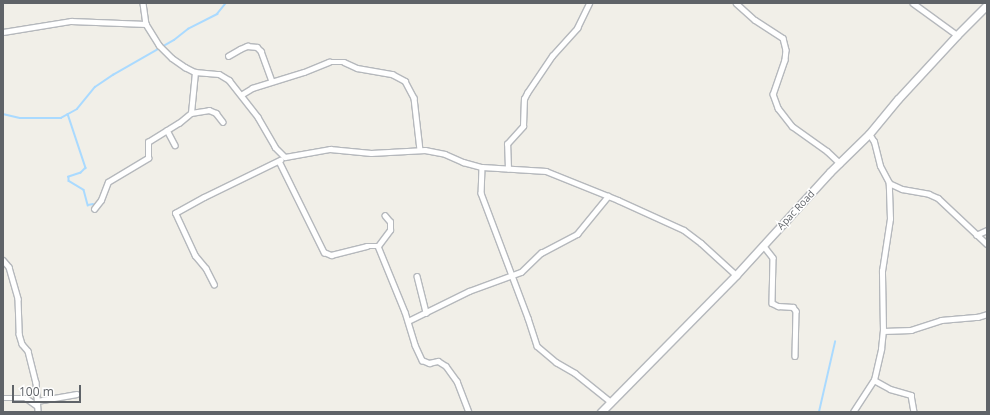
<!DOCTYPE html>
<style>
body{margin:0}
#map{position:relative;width:990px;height:415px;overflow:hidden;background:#f1efe8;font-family:"Open Sans",sans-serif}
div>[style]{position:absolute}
.stream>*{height:1.5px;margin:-0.75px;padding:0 0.75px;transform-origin:0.75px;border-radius:0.75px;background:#aadaff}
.roads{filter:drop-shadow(1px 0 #b5b8bc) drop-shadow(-1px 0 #b5b8bc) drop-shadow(0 1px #b5b8bc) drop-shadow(0 -1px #b5b8bc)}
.minor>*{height:4.5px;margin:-2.25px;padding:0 2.25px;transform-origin:2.25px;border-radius:2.25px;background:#fff}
.secondary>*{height:7px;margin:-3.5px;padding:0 3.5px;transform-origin:3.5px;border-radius:3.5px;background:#fff}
span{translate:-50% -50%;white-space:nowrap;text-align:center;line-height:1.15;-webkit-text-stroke:3px #fff;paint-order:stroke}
.street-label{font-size:10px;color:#5f6368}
.frame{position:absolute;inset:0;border:4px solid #5f6368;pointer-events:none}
.scale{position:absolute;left:12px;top:385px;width:69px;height:18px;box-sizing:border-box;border:2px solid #5f6368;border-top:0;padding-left:5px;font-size:12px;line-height:14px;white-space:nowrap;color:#5f6368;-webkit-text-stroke:3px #fff;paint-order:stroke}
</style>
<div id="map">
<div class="stream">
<div style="left:3px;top:114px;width:17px;rotate:13deg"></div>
<div style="left:20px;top:118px;width:41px"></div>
<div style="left:61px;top:118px;width:18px;rotate:-29deg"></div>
<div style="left:77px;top:109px;width:28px;rotate:-51deg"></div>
<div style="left:95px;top:87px;width:22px;rotate:-34deg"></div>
<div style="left:113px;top:75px;width:70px;rotate:-29.8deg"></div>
<div style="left:174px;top:40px;width:18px;rotate:-38deg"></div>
<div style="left:188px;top:29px;width:33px;rotate:-27deg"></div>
<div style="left:217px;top:14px;width:14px;rotate:-51deg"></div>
<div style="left:68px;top:114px;width:57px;rotate:71.6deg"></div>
<div style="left:86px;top:168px;width:7px;rotate:135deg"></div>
<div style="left:81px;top:173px;width:13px;rotate:162deg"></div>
<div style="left:69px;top:177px;width:4px;rotate:90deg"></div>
<div style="left:69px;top:181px;width:17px;rotate:31deg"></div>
<div style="left:84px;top:190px;width:16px;rotate:75deg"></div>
<div style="left:88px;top:205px;width:5px;rotate:-11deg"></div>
<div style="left:819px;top:412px;width:72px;rotate:-77.1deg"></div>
</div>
<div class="roads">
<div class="minor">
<div style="left:143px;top:3px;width:21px;rotate:82deg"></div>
<div style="left:146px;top:24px;width:25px;rotate:58deg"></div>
<div style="left:159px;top:45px;width:18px;rotate:45deg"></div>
<div style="left:172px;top:58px;width:16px;rotate:35deg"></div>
<div style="left:185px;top:67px;width:11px;rotate:27deg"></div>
<div style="left:195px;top:72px;width:24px;rotate:5deg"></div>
<div style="left:219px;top:74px;width:12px;rotate:31deg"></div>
<div style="left:229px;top:80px;width:47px;rotate:51.9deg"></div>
<div style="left:258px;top:117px;width:34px;rotate:60deg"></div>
<div style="left:275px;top:147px;width:14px;rotate:45deg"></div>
<div style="left:285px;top:157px;width:46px;rotate:-10.1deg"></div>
<div style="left:330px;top:149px;width:41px;rotate:5.6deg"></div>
<div style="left:371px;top:153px;width:54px;rotate:-3.2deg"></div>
<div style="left:425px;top:150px;width:20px;rotate:11deg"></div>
<div style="left:445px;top:154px;width:20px;rotate:24deg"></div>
<div style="left:463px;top:162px;width:20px;rotate:15deg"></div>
<div style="left:482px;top:167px;width:64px;rotate:3.6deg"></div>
<div style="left:546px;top:171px;width:78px;rotate:21.9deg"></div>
<div style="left:618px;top:200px;width:72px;rotate:24.4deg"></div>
<div style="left:684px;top:230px;width:21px;rotate:37deg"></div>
<div style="left:701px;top:243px;width:47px;rotate:42.4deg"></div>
<div style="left:736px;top:3px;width:25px;rotate:42deg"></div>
<div style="left:755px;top:20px;width:33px;rotate:33deg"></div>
<div style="left:783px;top:38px;width:12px;rotate:76deg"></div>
<div style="left:786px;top:50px;width:10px;rotate:96deg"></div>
<div style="left:785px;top:60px;width:36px;rotate:109deg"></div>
<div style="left:773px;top:94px;width:15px;rotate:70deg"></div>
<div style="left:778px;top:108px;width:23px;rotate:52deg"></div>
<div style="left:792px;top:126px;width:43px;rotate:35.5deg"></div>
<div style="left:827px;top:151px;width:18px;rotate:43deg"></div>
<div style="left:913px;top:3px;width:54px;rotate:36deg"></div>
<div style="left:3px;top:32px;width:69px;rotate:-9.2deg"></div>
<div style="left:71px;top:21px;width:75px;rotate:2.3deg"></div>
<div style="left:228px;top:56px;width:14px;rotate:-30deg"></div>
<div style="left:240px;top:49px;width:8px;rotate:-23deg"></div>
<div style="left:247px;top:46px;width:10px;rotate:6deg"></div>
<div style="left:257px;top:47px;width:6px;rotate:45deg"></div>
<div style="left:261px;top:51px;width:32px;rotate:70deg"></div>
<div style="left:241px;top:95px;width:13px;rotate:-32deg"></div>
<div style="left:252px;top:88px;width:54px;rotate:-17.1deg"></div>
<div style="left:304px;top:72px;width:27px;rotate:-22deg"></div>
<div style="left:329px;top:62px;width:15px"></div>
<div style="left:344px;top:62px;width:14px;rotate:25deg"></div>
<div style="left:357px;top:68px;width:36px;rotate:10deg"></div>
<div style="left:392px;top:74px;width:15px;rotate:28deg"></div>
<div style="left:405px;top:81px;width:19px;rotate:62deg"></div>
<div style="left:414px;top:98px;width:52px;rotate:83.4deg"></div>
<div style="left:191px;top:113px;width:18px;rotate:-9deg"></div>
<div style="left:209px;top:110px;width:8px;rotate:23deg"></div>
<div style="left:216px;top:113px;width:11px;rotate:52deg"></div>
<div style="left:167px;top:130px;width:17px;rotate:62deg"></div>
<div style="left:279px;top:161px;width:102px;rotate:63.7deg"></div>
<div style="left:324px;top:252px;width:8px;rotate:23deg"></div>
<div style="left:331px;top:255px;width:37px;rotate:-14deg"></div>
<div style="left:367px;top:246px;width:11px"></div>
<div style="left:378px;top:246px;width:71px;rotate:67.8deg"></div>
<div style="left:405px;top:312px;width:34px;rotate:73deg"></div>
<div style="left:415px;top:345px;width:17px;rotate:65deg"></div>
<div style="left:422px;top:360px;width:8px;rotate:23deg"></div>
<div style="left:429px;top:363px;width:9px;rotate:-13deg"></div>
<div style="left:438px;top:361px;width:9px;rotate:32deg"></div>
<div style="left:446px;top:366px;width:19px;rotate:54deg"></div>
<div style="left:457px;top:381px;width:33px;rotate:69deg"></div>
<div style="left:482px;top:167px;width:26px;rotate:92deg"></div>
<div style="left:481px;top:193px;width:134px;rotate:69.4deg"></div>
<div style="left:528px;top:318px;width:29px;rotate:72deg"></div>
<div style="left:537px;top:346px;width:25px;rotate:40deg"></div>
<div style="left:556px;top:362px;width:22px;rotate:30deg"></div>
<div style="left:575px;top:373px;width:46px;rotate:38.9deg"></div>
<div style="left:508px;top:169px;width:25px;rotate:-92deg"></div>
<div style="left:507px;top:144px;width:24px;rotate:-48deg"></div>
<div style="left:523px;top:126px;width:27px;rotate:-88deg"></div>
<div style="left:524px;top:99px;width:7px;rotate:-63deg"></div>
<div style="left:527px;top:93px;width:45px;rotate:-56deg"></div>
<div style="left:552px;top:56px;width:38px;rotate:-48deg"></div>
<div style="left:577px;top:28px;width:28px;rotate:-64deg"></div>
<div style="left:889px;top:183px;width:14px;rotate:25deg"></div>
<div style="left:902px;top:189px;width:27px;rotate:10deg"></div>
<div style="left:929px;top:194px;width:10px;rotate:24deg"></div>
<div style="left:938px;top:198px;width:67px;rotate:43.2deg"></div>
<div style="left:94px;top:209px;width:11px;rotate:-52deg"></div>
<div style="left:101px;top:200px;width:19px;rotate:-69deg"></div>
<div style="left:108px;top:182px;width:47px;rotate:-31deg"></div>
<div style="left:148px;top:158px;width:16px;rotate:-90deg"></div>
<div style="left:148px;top:142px;width:36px;rotate:-32deg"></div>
<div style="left:179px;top:123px;width:16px;rotate:-40deg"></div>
<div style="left:191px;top:113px;width:41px;rotate:-84.4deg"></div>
<div style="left:976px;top:235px;width:12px;rotate:-24deg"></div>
<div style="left:763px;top:245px;width:16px;rotate:52deg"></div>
<div style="left:773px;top:258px;width:45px;rotate:91.3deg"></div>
<div style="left:772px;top:303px;width:7px;rotate:27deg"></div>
<div style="left:778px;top:306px;width:15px;rotate:4deg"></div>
<div style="left:793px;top:307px;width:5px;rotate:53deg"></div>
<div style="left:796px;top:311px;width:45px;rotate:91.3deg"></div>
<div style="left:378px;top:246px;width:20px;rotate:-53deg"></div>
<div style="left:390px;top:230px;width:8px;rotate:-90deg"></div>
<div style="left:390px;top:222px;width:8px;rotate:-130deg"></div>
<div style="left:3px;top:260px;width:9px;rotate:49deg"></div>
<div style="left:9px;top:267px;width:33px;rotate:74deg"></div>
<div style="left:18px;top:299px;width:35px;rotate:88deg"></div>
<div style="left:19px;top:334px;width:10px;rotate:73deg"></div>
<div style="left:22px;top:344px;width:9px;rotate:49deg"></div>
<div style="left:28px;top:351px;width:32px;rotate:76deg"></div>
<div style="left:36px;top:382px;width:30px;rotate:86deg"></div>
<div style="left:417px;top:276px;width:38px;rotate:76deg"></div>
<div style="left:214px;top:285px;width:18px;rotate:-117deg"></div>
<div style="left:206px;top:269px;width:17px;rotate:-130deg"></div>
<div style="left:195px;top:256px;width:47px;rotate:-114.9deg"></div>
<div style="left:175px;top:213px;width:33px;rotate:-29deg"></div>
<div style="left:204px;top:197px;width:85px;rotate:-26deg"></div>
<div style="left:408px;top:321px;width:68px;rotate:-26.2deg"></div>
<div style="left:469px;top:291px;width:55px;rotate:-20.1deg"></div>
<div style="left:521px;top:272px;width:28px;rotate:-44deg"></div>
<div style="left:541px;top:253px;width:41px;rotate:-27.8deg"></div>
<div style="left:577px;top:234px;width:49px;rotate:-50.8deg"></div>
<div style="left:883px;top:331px;width:28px;rotate:-2deg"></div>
<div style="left:911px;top:330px;width:32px;rotate:-18deg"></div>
<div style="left:941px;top:320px;width:37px;rotate:-5deg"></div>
<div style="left:978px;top:317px;width:9px;rotate:-18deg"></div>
<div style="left:874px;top:380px;width:18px;rotate:29deg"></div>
<div style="left:890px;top:389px;width:22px;rotate:16deg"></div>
<div style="left:911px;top:395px;width:17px;rotate:80deg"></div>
<div style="left:3px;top:398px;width:23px"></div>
<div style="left:26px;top:398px;width:12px;rotate:35deg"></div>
<div style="left:37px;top:401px;width:40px;rotate:-10deg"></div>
<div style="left:853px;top:412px;width:38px;rotate:-57deg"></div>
<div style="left:874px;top:380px;width:32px;rotate:-77deg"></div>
<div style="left:881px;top:349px;width:18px;rotate:-84deg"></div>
<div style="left:883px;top:331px;width:60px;rotate:-91deg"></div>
<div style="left:882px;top:271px;width:53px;rotate:-81.3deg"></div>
<div style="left:890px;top:219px;width:36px;rotate:-92deg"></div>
<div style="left:889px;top:183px;width:19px;rotate:-118deg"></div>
<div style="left:880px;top:166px;width:25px;rotate:-104deg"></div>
<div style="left:874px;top:142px;width:9px;rotate:-122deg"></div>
</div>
<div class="secondary">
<div style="left:601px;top:412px;width:192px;rotate:-45.4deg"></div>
<div style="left:736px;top:275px;width:139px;rotate:-47.6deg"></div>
<div style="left:830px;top:172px;width:54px;rotate:-44.3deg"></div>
<div style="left:869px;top:134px;width:45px;rotate:-50.4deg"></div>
<div style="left:898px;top:99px;width:87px;rotate:-47.3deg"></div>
<div style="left:957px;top:35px;width:42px;rotate:-45deg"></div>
</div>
</div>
<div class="street-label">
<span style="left:796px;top:210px;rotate:-47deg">Apac Road</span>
</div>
<div class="frame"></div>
<div class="scale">100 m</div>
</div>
